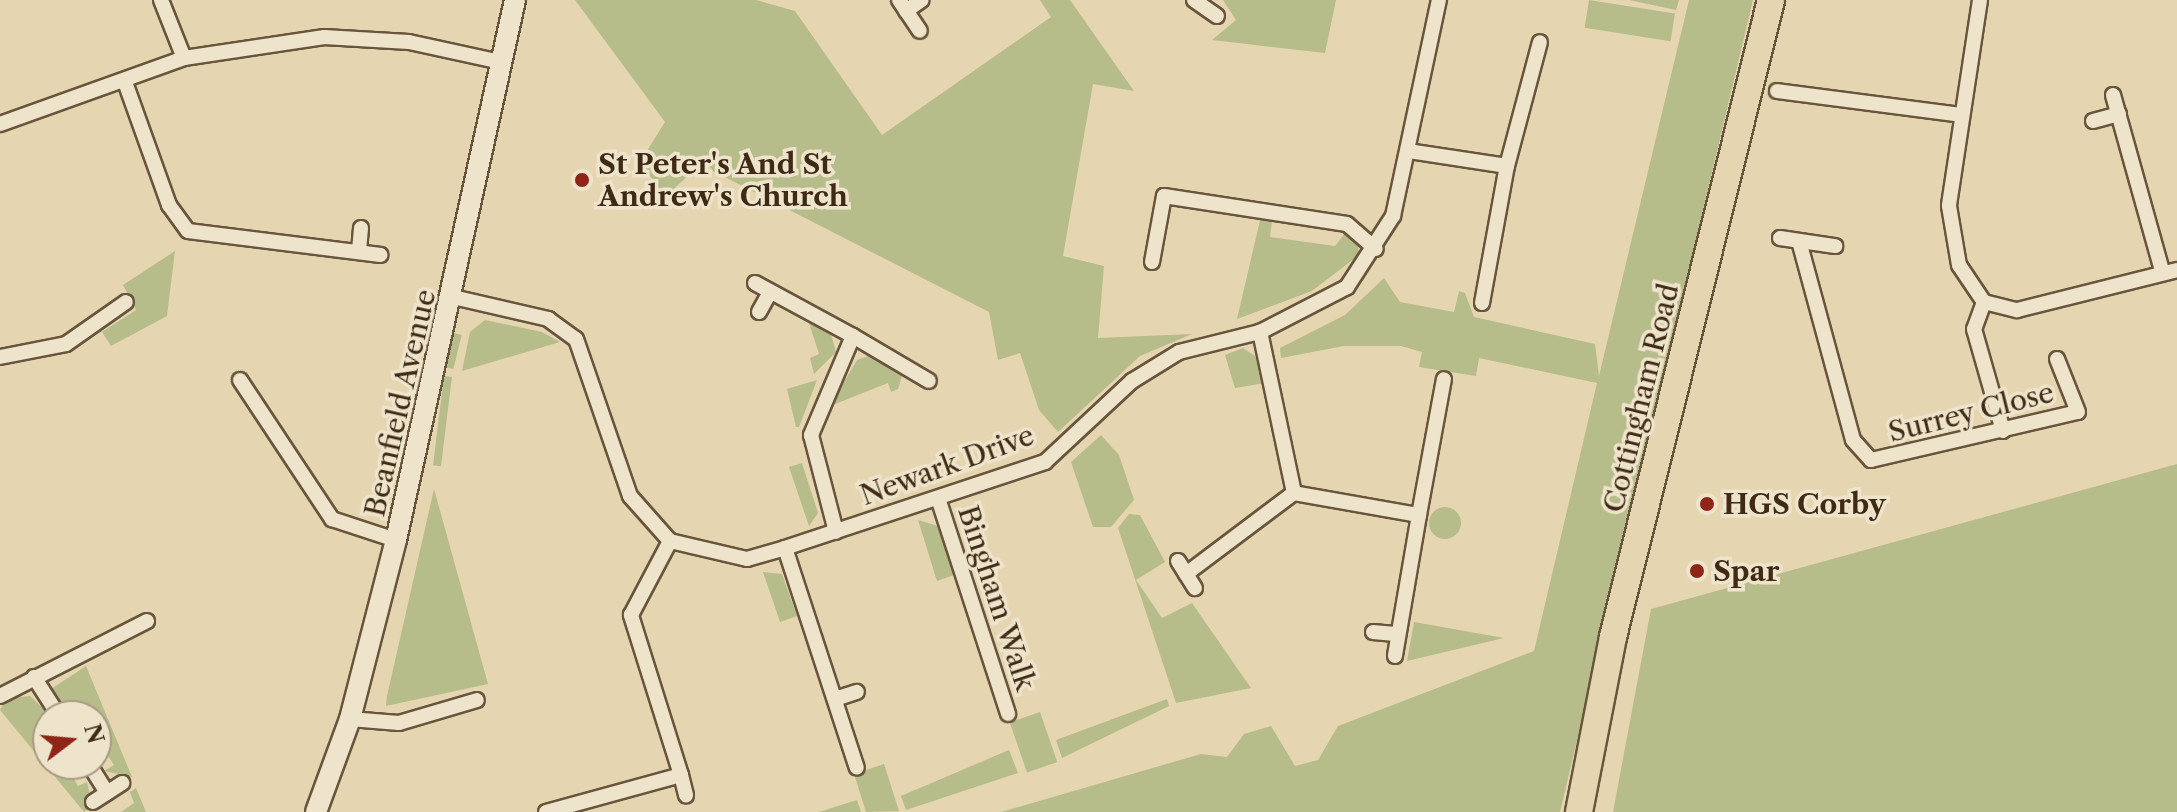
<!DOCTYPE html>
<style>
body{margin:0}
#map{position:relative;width:2177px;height:812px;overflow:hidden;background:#e5d5b0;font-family:"Libre Caslon Text",serif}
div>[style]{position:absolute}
.green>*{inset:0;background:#b7bd8a;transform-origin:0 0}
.round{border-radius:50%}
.roads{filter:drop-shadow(2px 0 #68553c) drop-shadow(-2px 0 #68553c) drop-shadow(0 2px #68553c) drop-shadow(0 -2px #68553c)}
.street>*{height:14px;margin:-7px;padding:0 7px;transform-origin:7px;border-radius:7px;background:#eee4cc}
.secondary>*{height:20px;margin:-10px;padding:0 10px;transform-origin:10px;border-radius:10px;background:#eee4cc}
.highway>*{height:26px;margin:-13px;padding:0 13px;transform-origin:13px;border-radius:13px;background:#e5d5b0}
.dots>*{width:22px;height:22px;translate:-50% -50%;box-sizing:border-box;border:4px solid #eee4cc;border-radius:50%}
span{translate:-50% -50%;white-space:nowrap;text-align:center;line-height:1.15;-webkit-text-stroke:7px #eee4cc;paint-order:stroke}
.poi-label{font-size:28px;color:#3f2a15;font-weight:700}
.left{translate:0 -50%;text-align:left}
.street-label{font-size:28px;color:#3f2a15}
.north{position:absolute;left:32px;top:700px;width:80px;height:80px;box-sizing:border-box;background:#eee4cc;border:2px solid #a89a83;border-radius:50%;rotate:74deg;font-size:22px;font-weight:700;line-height:32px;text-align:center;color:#3f2a15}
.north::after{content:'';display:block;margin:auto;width:28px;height:36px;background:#8f2418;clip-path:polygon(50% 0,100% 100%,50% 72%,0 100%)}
</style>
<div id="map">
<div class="green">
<div style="clip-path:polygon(575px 0,756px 0,795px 11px,882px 135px,1051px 17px,1040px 0,1070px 0,1134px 91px,1093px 84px,1063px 256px,1104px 266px,1098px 338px,1192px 334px,1140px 356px,1058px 432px,1039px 410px,1020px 353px,998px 360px,989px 312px,713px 171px,705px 160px,665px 197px,640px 162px,665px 122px)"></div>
<div style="clip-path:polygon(1223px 0,1336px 0,1325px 53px,1212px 40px,1236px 20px)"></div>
<div style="left:1589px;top:0;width:87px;height:28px;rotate:9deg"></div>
<div style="clip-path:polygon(1629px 0,1679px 0,1676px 10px)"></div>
<div style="clip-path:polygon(1689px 0,1753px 0,1560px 812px,1001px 812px,1201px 754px,1227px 757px,1244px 734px,1271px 726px,1295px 766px,1318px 760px,1338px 726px,1534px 651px,1597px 383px,1479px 358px,1476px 376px,1419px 367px,1422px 352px,1401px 346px,1344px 346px,1281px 358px,1280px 348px,1345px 315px,1384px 278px,1400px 302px,1454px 312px,1459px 291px,1465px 293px,1474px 317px,1595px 344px,1599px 376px)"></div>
<div style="clip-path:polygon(1261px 216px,1272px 221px,1270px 237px,1335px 246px,1345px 233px,1358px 242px,1359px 255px,1312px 291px,1237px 319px)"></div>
<div style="clip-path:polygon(175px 251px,167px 316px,111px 346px,102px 332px,136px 310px,123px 285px)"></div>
<div style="clip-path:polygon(485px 320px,542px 332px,560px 342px,462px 371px,470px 332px)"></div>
<div style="clip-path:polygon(809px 323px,831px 334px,836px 352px,814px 374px,810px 358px,819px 354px)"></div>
<div style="left:454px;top:333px;width:8px;height:35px;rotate:14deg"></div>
<div style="clip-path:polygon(1243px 348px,1255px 356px,1265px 383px,1235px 388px,1225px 355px)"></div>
<div style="clip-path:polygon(871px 355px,903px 373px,898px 389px,891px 392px,888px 383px,830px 406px,857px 360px)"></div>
<div style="left:444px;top:376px;width:8px;height:90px;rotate:7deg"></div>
<div style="clip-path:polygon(817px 380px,799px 427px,796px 427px,787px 389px)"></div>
<div style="clip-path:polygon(1101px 435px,1119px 455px,1134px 500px,1111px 527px,1093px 527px,1071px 462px)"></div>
<div style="clip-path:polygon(802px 463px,818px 513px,809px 526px,789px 467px)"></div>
<div style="clip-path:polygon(2177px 464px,2177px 812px,1613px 812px,1651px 609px)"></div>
<div style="clip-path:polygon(434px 489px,488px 684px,386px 706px,387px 696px)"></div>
<div class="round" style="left:1429px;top:507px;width:32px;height:32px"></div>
<div style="clip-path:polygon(1129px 514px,1140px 515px,1165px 562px,1136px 580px,1162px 618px,1192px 603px,1251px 688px,1176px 703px,1118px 528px)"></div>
<div style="clip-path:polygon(918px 520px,938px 526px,954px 575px,937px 581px)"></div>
<div style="clip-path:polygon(763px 572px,782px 574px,797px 616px,780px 622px)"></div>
<div style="clip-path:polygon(1414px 622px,1504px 638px,1407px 661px)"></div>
<div style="clip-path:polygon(86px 666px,132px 777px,104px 771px,114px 765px,96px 737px,96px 716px,68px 716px,51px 689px)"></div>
<div style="clip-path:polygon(30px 696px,51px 716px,48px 764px,65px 764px,78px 786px,87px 782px,92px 805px,84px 812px,0 710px,6px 699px)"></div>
<div style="clip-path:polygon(1167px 699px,1169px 706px,1062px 758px,1056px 740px)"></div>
<div style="left:1040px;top:712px;width:53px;height:32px;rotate:71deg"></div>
<div style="clip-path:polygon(1009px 750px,1018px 773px,906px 810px,901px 796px)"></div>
<div style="clip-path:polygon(884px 764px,899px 811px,866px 812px,854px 774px)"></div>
<div style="clip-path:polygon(136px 788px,146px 812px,121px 812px,134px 803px,130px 792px)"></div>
<div style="clip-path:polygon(857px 800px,861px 812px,819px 812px)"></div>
</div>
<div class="roads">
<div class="street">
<div style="left:161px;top:0;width:62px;rotate:68.4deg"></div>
<div style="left:899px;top:0;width:37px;rotate:56deg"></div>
<div style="left:1194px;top:0;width:28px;rotate:35deg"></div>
<div style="left:1980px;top:0;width:208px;rotate:98.6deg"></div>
<div style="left:1949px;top:206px;width:60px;rotate:80.4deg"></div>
<div style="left:1959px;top:265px;width:45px;rotate:56deg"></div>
<div style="left:1984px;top:302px;width:29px;rotate:110deg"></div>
<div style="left:1974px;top:329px;width:106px;rotate:74.1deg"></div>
<div style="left:906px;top:11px;width:19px;rotate:-35deg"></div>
<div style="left:125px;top:82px;width:131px;rotate:70.3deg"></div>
<div style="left:169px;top:205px;width:32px;rotate:54deg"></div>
<div style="left:188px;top:231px;width:194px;rotate:7.1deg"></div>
<div style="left:1777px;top:91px;width:186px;rotate:7.4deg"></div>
<div style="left:2113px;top:95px;width:183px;rotate:74.4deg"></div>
<div style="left:2093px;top:121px;width:27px;rotate:-15deg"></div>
<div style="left:0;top:124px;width:195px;rotate:-19.7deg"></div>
<div style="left:184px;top:58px;width:142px;rotate:-8.5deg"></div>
<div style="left:324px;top:37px;width:85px;rotate:3.4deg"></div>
<div style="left:409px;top:42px;width:94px;rotate:12.3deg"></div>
<div style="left:1408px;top:151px;width:100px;rotate:8.6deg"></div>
<div style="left:1507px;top:166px;width:128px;rotate:-75.1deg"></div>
<div style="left:1780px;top:238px;width:56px;rotate:8.3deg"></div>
<div style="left:1799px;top:241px;width:206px;rotate:74.8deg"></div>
<div style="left:1853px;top:440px;width:27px;rotate:48deg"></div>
<div style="left:1871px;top:460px;width:212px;rotate:-13.1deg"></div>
<div style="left:2078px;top:412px;width:57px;rotate:-111.6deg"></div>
<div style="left:359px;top:251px;width:23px;rotate:-85deg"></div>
<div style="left:1152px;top:262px;width:67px;rotate:-79.7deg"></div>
<div style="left:1164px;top:196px;width:185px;rotate:8.7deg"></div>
<div style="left:1347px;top:224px;width:38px;rotate:41deg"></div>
<div style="left:755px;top:283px;width:111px;rotate:28.4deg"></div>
<div style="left:853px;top:336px;width:108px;rotate:113deg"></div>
<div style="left:811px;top:435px;width:100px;rotate:75.5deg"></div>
<div style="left:453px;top:297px;width:98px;rotate:13deg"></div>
<div style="left:548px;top:319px;width:34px;rotate:36deg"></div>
<div style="left:576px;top:339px;width:166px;rotate:71deg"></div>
<div style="left:630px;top:496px;width:60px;rotate:48.4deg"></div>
<div style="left:670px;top:541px;width:79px;rotate:13.2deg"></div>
<div style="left:747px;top:559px;width:40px;rotate:-16deg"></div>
<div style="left:785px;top:548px;width:274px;rotate:-18.3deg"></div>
<div style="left:1045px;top:462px;width:119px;rotate:-43deg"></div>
<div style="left:1132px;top:381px;width:55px;rotate:-31.7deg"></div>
<div style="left:1179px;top:352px;width:83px;rotate:-13.9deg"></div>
<div style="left:1260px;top:332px;width:98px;rotate:-27.3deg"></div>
<div style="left:1347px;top:287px;width:85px;rotate:-57.1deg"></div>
<div style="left:1393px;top:216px;width:221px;rotate:-78deg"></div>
<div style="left:1984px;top:302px;width:34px;rotate:14deg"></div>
<div style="left:2017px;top:310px;width:165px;rotate:-14deg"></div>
<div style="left:1482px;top:303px;width:139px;rotate:-79.7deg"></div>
<div style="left:759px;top:312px;width:23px;rotate:-61deg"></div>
<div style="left:853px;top:336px;width:88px;rotate:30.6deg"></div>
<div style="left:0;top:357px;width:67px;rotate:-11.1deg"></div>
<div style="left:66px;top:344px;width:73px;rotate:-35deg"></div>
<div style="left:240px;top:380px;width:167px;rotate:56.5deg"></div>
<div style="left:332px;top:519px;width:67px;rotate:18.2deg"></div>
<div style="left:1294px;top:493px;width:127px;rotate:10deg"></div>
<div style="left:1419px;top:515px;width:143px;rotate:99.7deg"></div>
<div style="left:938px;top:498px;width:227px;rotate:72deg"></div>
<div style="left:1419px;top:515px;width:138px;rotate:-79.6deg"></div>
<div style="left:785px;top:548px;width:231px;rotate:71.9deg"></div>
<div style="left:1178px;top:561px;width:32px;rotate:58deg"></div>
<div style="left:1186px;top:574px;width:135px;rotate:-36.9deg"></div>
<div style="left:1294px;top:493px;width:165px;rotate:-101.9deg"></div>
<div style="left:1373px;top:632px;width:25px;rotate:5deg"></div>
<div style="left:34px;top:677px;width:46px;rotate:57.3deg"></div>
<div style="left:0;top:696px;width:165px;rotate:-27deg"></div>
<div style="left:835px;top:699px;width:23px;rotate:-18deg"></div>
<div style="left:350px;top:719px;width:49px;rotate:4.7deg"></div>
<div style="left:399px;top:723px;width:81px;rotate:-16.4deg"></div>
<div style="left:89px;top:764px;width:34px;rotate:58deg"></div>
<div style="left:681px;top:775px;width:21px;rotate:76deg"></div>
<div style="left:93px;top:802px;width:35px;rotate:-33deg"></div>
<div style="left:546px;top:812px;width:140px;rotate:-15.3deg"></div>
<div style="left:681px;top:775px;width:168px;rotate:-107.4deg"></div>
<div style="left:631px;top:615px;width:84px;rotate:-62.2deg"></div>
</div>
<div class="secondary">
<div style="left:316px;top:812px;width:99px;rotate:-69.9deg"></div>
<div style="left:350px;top:719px;width:185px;rotate:-75.6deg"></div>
<div style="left:396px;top:540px;width:553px;rotate:-77.57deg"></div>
</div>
<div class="highway">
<div style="left:1579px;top:812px;width:178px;rotate:-79deg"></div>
<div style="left:1613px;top:637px;width:656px;rotate:-76.07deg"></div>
</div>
</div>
<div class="dots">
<div style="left:582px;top:180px;background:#8f2418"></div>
<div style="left:1707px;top:504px;background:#8f2418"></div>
<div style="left:1697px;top:571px;background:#8f2418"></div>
</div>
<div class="poi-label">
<span class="left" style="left:598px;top:180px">St Peter's And St<br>Andrew's Church</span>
<span class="left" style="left:1723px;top:504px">HGS Corby</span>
<span class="left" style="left:1713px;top:571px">Spar</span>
</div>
<div class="street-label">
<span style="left:1641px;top:398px;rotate:-76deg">Cottingham Road</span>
<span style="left:400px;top:403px;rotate:-77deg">Beanfield Avenue</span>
<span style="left:1971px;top:412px;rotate:-14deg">Surrey Close</span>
<span style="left:947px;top:465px;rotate:-20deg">Newark Drive</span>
<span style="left:997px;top:598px;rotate:72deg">Bingham Walk</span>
</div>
<div class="north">N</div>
</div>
